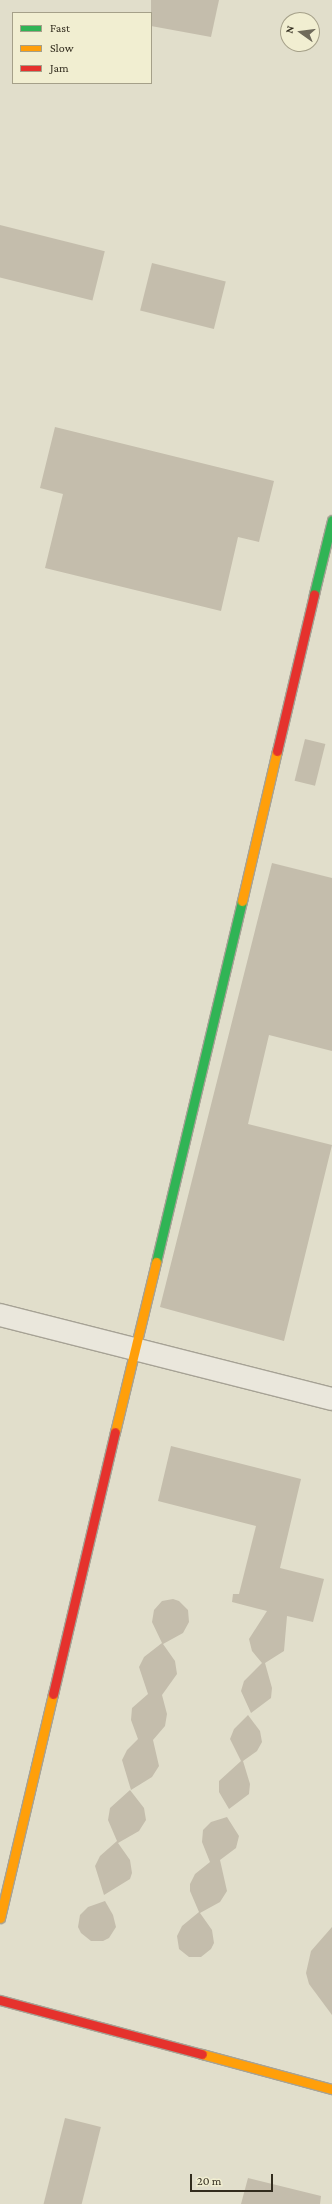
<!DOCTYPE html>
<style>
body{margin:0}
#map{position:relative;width:332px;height:2204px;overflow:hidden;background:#e1decb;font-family:"Crimson Pro",serif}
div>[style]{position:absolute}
.building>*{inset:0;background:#c4bdac;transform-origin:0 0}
.roads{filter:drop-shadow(1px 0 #a6a295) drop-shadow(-1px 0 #a6a295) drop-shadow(0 1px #a6a295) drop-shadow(0 -1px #a6a295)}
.street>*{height:22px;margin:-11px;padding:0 11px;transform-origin:11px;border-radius:11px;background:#eae7dc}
.fast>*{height:9px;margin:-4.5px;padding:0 4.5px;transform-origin:4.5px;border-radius:4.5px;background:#30b455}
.slow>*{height:9px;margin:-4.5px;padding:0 4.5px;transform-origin:4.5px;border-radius:4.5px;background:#ff9f0a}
.jam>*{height:9px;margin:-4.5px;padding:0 4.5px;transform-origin:4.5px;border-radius:4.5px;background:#e5322d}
span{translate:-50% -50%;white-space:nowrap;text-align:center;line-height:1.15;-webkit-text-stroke:4px #f1eed1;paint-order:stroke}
.legend{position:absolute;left:12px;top:12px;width:140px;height:72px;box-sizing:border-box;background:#f1eed1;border:1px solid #a5a089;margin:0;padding:5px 7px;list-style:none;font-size:12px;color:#322c1e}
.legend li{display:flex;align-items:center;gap:8px;height:20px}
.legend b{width:20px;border:1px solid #a5a089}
.north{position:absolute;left:280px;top:12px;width:40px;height:40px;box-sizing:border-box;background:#f1eed1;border:1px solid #a5a089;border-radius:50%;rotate:284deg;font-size:11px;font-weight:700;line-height:16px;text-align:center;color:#322c1e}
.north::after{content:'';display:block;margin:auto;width:14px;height:18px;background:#6f6a5b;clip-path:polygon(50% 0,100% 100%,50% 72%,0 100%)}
.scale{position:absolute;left:190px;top:2174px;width:83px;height:18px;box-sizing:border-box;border:2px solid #322c1e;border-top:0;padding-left:5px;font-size:12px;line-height:14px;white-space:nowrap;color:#322c1e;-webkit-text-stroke:3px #f1eed1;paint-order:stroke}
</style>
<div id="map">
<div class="building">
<div style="clip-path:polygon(151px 0,219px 0,211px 37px,151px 26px)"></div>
<div style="left:0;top:225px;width:108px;height:51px;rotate:14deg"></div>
<div style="left:152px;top:263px;width:76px;height:49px;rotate:14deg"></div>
<div style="clip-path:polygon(55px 427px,274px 481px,259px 542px,238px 537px,221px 611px,45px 568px,63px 494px,40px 488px)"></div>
<div style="left:305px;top:739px;width:21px;height:43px;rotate:14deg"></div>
<div style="clip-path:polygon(272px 863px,332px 878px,332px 1051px,269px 1035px,248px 1124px,332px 1145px,284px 1341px,160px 1307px)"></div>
<div style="clip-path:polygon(171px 1446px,301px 1479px,280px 1568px,324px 1579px,313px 1622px,287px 1616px,284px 1651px,265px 1663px,272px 1688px,271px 1698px,251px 1713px,241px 1691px,244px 1681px,262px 1663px,252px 1651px,249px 1639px,267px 1611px,232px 1602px,233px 1594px,239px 1594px,256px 1526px,158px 1501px)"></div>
<div style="clip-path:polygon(173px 1599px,179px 1601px,188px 1610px,189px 1622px,183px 1633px,163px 1644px,175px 1661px,177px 1674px,162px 1695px,167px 1714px,165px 1726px,153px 1740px,159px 1766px,152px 1777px,131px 1790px,122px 1760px,127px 1750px,138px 1739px,131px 1720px,132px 1708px,148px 1694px,139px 1667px,144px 1657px,162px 1643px,152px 1622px,154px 1610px,162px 1601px)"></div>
<div style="clip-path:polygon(248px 1715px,260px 1731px,262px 1742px,257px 1751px,243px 1761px,250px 1784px,249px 1794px,229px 1809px,219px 1792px,219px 1781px,241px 1761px,230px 1739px,234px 1729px)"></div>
<div style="clip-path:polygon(130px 1790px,144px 1808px,146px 1820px,139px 1831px,118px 1843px,130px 1860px,132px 1873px,130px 1879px,104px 1895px,95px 1866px,100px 1856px,117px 1841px,108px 1820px,110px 1808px)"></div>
<div style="clip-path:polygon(227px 1817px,239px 1836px,236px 1848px,220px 1860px,227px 1891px,220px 1902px,200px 1913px,212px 1930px,214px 1943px,211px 1949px,201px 1957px,189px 1957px,179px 1949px,177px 1936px,182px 1926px,199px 1912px,190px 1891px,190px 1884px,195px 1874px,210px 1862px,202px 1842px,203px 1830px,211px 1822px)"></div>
<div style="clip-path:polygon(105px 1901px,113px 1915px,116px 1927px,109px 1938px,103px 1941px,91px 1941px,81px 1933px,78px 1927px,80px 1915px,88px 1907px)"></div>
<div style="clip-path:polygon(332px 1927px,332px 2015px,309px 1984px,306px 1973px,311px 1951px)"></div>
<div style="left:65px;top:2118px;width:37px;height:89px;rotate:14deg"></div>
<div style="clip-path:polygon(248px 2178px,321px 2196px,320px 2204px,241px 2204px)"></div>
</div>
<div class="roads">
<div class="street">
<div style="left:0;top:1315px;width:342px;rotate:14.2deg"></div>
</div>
<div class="fast">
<div style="left:314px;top:594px;width:76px;rotate:-76.3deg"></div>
<div style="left:156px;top:1262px;width:371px;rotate:-76.6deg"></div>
</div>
<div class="slow">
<div style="left:242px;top:901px;width:154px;rotate:-76.9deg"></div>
<div style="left:115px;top:1432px;width:175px;rotate:-76.4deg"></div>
<div style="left:0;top:1918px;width:230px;rotate:-76.7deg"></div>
<div style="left:202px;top:2054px;width:135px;rotate:15.1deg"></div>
</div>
<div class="jam">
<div style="left:277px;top:751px;width:161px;rotate:-76.7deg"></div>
<div style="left:53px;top:1694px;width:269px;rotate:-76.7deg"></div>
<div style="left:0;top:2000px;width:209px;rotate:15deg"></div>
</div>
</div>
<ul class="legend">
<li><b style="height:5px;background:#30b455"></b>Fast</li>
<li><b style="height:5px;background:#ff9f0a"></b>Slow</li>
<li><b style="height:5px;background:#e5322d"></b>Jam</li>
</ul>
<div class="north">N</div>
<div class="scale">20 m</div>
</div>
